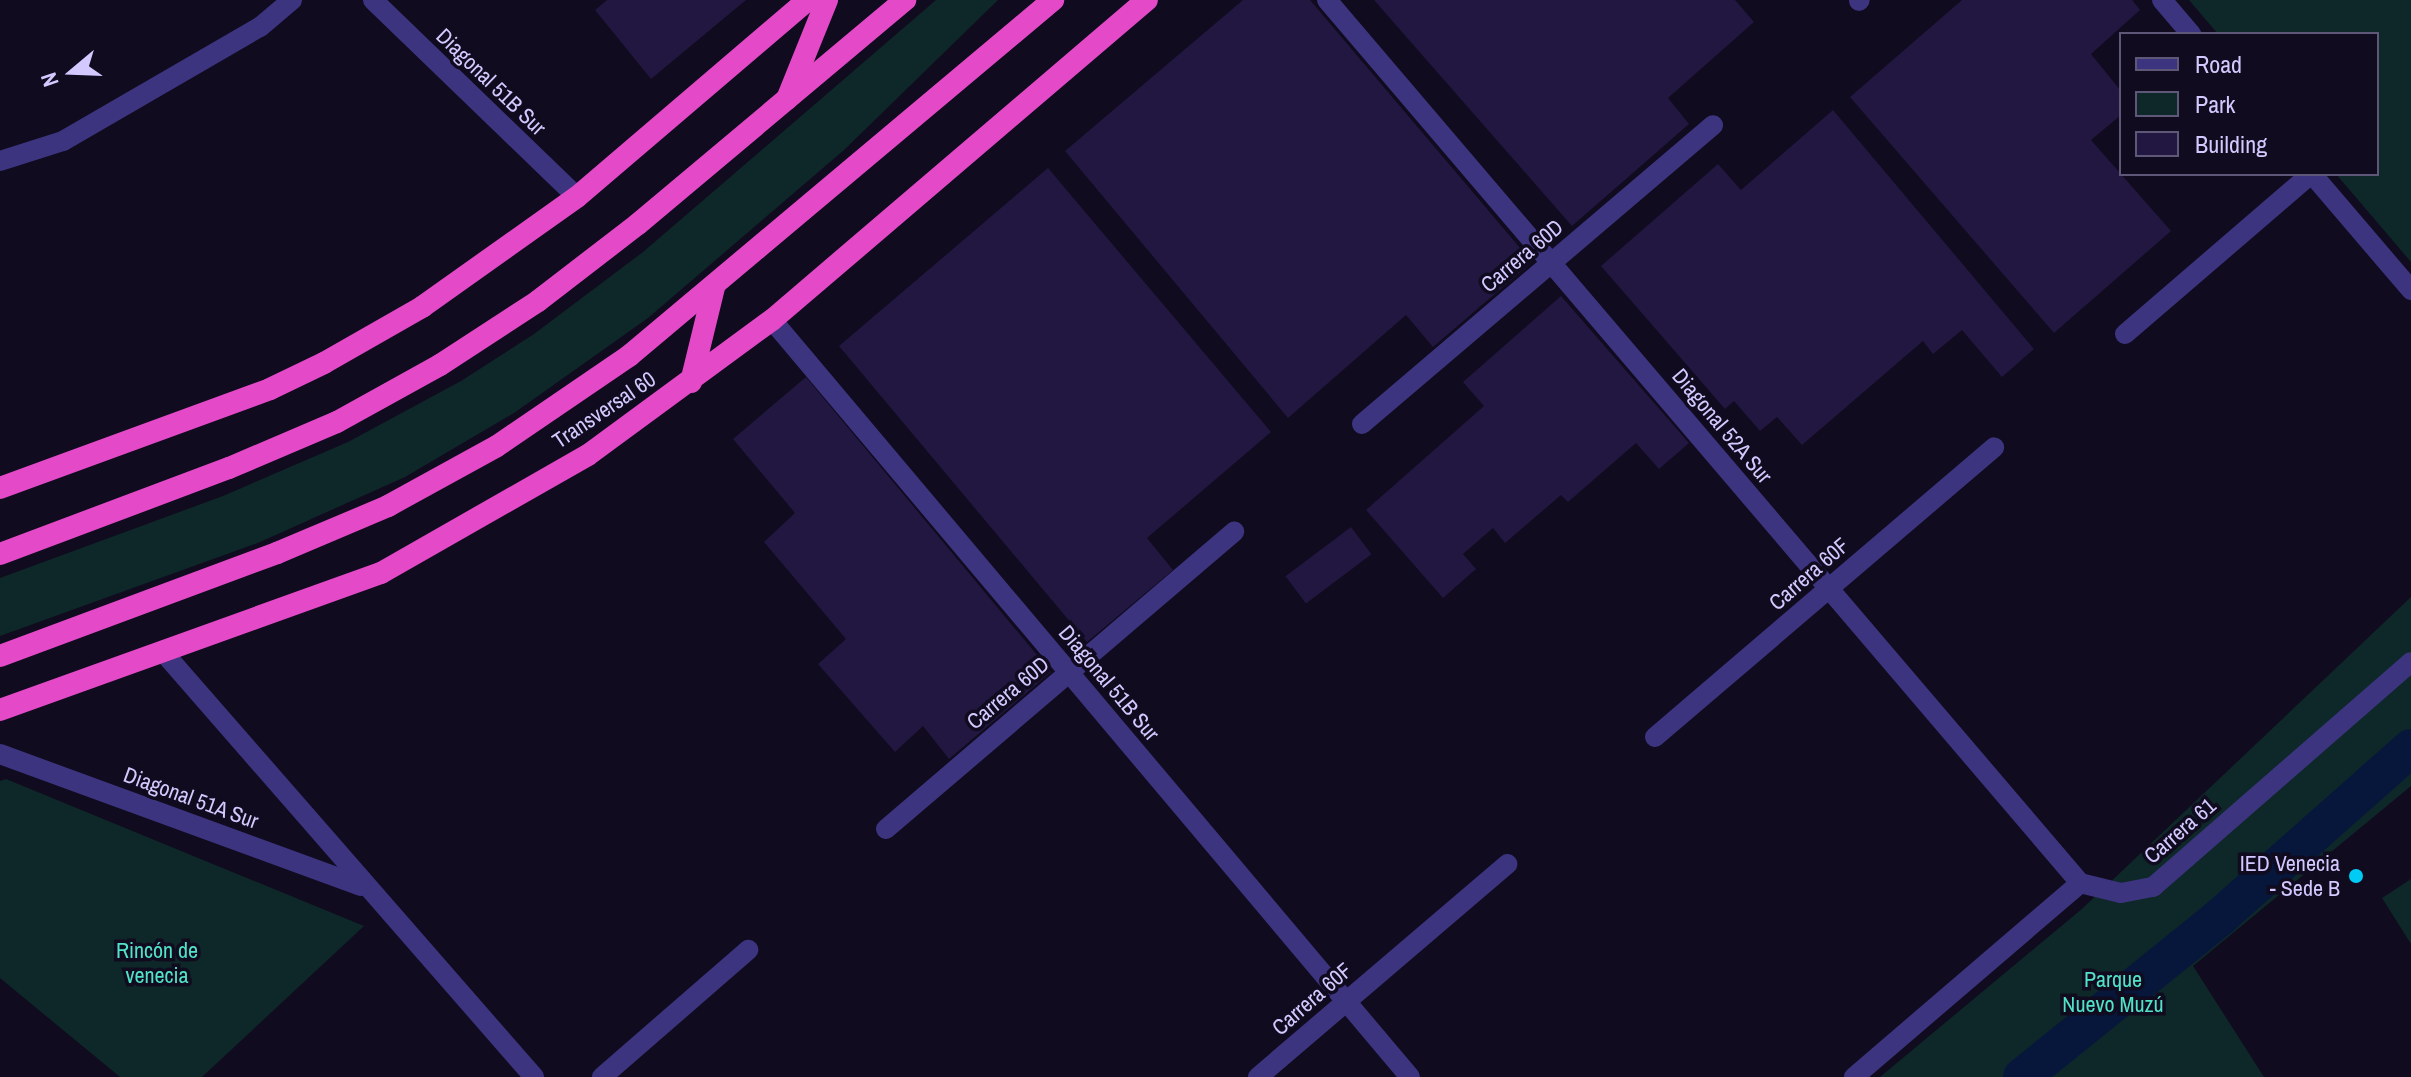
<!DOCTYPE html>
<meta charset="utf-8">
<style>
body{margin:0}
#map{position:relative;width:2411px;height:1077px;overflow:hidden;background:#100b1e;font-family:"Archivo Narrow",sans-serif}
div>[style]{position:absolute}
.green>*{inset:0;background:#0e2829}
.canal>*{height:38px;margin:-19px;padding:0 19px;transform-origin:19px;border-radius:19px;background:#07173c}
.building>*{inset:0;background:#221740;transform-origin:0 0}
.minor>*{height:20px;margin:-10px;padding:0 10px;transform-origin:10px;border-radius:10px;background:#3c347f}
.trunk>*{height:22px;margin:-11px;padding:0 11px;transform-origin:11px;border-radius:11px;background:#e44ac8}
.dots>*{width:22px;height:22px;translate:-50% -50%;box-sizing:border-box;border:4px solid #100b1e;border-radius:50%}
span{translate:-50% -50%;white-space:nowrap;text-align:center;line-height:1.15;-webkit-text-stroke:7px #100b1e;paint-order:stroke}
.street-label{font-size:22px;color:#d3c9ff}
.poi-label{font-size:22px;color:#d3c9ff}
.right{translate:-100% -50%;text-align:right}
.park-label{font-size:22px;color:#51e3c8}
.legend{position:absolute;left:2119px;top:32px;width:260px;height:144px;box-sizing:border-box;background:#100b1e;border:2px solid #5e5778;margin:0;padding:10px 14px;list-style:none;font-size:24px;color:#d3c9ff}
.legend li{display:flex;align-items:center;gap:16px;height:40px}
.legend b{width:40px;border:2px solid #5e5778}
.north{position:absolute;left:32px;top:32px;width:80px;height:80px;-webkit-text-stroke:6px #100b1e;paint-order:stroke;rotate:251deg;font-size:22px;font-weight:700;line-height:32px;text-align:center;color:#d3c9ff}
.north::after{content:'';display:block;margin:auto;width:28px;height:36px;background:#d3c9ff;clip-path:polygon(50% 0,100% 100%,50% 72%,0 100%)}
</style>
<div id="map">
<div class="green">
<div style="clip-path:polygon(936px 0,998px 0,844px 150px,648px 318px,514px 413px,405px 477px,260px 542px,0 636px,0 578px,223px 496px,348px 442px,461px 381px,534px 334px,643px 252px)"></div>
<div style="clip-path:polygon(2189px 0,2411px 0,2411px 262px,2336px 174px,2377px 174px,2377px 34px,2218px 34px)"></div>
<div style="clip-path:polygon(2411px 597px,2411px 786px,2193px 966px,2264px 1077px,1880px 1077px,2083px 908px)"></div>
<div style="clip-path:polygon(6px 779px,364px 926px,202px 1077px,120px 1077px,0 978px,0 781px)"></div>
<div style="clip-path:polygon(2411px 879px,2411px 944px,2382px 898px)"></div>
</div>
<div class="canal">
<div style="left:2022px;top:1077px;width:255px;rotate:-38.9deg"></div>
<div style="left:2220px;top:917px;width:255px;rotate:-41.5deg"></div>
</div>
<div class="building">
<div style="clip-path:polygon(607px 0,746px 0,651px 79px,595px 10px)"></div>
<div style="clip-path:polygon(1243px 0,1310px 0,1532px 262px,1433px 347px,1406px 315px,1288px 418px,1065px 151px)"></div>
<div style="clip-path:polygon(1374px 0,1735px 0,1754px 22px,1668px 98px,1689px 124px,1572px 226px)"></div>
<div style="clip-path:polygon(1962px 0,2132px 0,2140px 10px,2091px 54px,2121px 91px,2121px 115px,2091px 140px,2171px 231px,2054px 333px,1850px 97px)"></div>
<div style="clip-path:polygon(1833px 110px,2034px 349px,2002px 377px,1962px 330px,1933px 354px,1923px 341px,1802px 445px,1777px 417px,1760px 431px,1734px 401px,1725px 409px,1601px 266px,1718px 164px,1741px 190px)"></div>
<div style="clip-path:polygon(1048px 168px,1271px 432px,1147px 538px,1173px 570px,1087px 642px,839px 346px)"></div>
<div style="clip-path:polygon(1561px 296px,1689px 443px,1659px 469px,1636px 443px,1568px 502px,1561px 495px,1505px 543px,1493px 528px,1463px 554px,1476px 569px,1443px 598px,1366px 510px,1484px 406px,1463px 382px)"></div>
<div style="clip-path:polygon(806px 377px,1051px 672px,949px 759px,923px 726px,895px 752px,818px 664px,846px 639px,764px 542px,795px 513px,733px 439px)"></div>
<div style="left:1351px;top:527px;width:34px;height:82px;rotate:53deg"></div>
</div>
<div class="minor">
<div style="left:373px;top:0;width:284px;rotate:44deg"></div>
<div style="left:1327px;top:0;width:1160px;rotate:49.54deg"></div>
<div style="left:2162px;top:0;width:45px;rotate:49.5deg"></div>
<div style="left:1859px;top:1px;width:1px;rotate:-45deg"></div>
<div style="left:0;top:161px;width:66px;rotate:-17.6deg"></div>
<div style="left:63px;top:141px;width:228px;rotate:-30.1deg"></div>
<div style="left:260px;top:27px;width:42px;rotate:-40.2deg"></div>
<div style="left:2312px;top:174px;width:153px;rotate:49.5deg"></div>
<div style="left:772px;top:320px;width:990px;rotate:49.88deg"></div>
<div style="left:2125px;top:334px;width:245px;rotate:-40.7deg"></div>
<div style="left:1362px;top:424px;width:461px;rotate:-40.4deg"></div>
<div style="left:164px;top:653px;width:563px;rotate:48.89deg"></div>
<div style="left:1655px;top:737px;width:446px;rotate:-40.5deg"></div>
<div style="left:0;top:754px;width:384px;rotate:20.1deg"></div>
<div style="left:886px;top:829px;width:458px;rotate:-40.5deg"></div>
<div style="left:2080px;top:883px;width:42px;rotate:13.7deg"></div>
<div style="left:2121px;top:893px;width:33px;rotate:-11deg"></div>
<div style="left:2153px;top:887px;width:342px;rotate:-41.1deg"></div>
<div style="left:602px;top:1077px;width:194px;rotate:-41deg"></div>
<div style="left:1258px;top:1077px;width:328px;rotate:-40.5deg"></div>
<div style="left:1854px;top:1077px;width:298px;rotate:-40.6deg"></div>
</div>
<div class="trunk">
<div style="left:787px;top:99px;width:107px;rotate:-68deg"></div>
<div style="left:691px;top:382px;width:97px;rotate:-76.3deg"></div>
<div style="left:0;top:488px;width:288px;rotate:-20.1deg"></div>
<div style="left:270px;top:389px;width:60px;rotate:-25.7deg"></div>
<div style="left:324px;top:363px;width:113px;rotate:-29.7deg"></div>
<div style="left:422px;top:307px;width:190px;rotate:-35.4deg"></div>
<div style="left:577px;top:197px;width:304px;rotate:-40.5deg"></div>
<div style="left:0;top:554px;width:245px;rotate:-20.6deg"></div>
<div style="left:229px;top:468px;width:117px;rotate:-23.1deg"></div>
<div style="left:337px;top:422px;width:118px;rotate:-29deg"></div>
<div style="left:440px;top:365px;width:117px;rotate:-33.1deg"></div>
<div style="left:538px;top:301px;width:126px;rotate:-37.6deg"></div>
<div style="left:638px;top:224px;width:349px;rotate:-40deg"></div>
<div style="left:0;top:656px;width:296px;rotate:-20.4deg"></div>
<div style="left:277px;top:553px;width:121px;rotate:-22.9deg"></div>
<div style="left:388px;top:506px;width:124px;rotate:-28.8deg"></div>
<div style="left:497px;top:446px;width:160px;rotate:-34.3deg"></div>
<div style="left:629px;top:356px;width:554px;rotate:-40.02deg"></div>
<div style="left:0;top:710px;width:405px;rotate:-19.8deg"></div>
<div style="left:381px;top:573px;width:238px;rotate:-29.7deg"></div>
<div style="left:588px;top:455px;width:228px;rotate:-36.3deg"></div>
<div style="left:772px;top:320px;width:493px;rotate:-40.5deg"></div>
</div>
<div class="dots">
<div style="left:2356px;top:876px;background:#00cbf4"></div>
</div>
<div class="street-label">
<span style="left:491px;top:82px;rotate:44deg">Diagonal 51B Sur</span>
<span style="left:1522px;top:256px;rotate:-40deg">Carrera 60D</span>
<span style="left:604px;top:410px;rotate:-34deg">Transversal 60</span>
<span style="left:1722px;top:426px;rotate:50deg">Diagonal 52A Sur</span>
<span style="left:1809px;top:574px;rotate:-41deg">Carrera 60F</span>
<span style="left:1109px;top:683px;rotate:50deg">Diagonal 51B Sur</span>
<span style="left:1008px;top:693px;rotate:-40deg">Carrera 60D</span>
<span style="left:191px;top:798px;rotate:20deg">Diagonal 51A Sur</span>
<span style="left:2180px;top:831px;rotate:-41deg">Carrera 61</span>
<span style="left:1312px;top:999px;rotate:-41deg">Carrera 60F</span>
</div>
<div class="poi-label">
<span class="right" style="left:2340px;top:876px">IED Venecia<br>- Sede B</span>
</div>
<div class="park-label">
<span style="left:157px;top:963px">Rincón de<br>venecia</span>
<span style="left:2113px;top:992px">Parque<br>Nuevo Muzú</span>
</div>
<ul class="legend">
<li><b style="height:10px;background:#3c347f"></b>Road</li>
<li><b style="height:22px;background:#0e2829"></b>Park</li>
<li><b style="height:22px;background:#221740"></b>Building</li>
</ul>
<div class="north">N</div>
</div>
